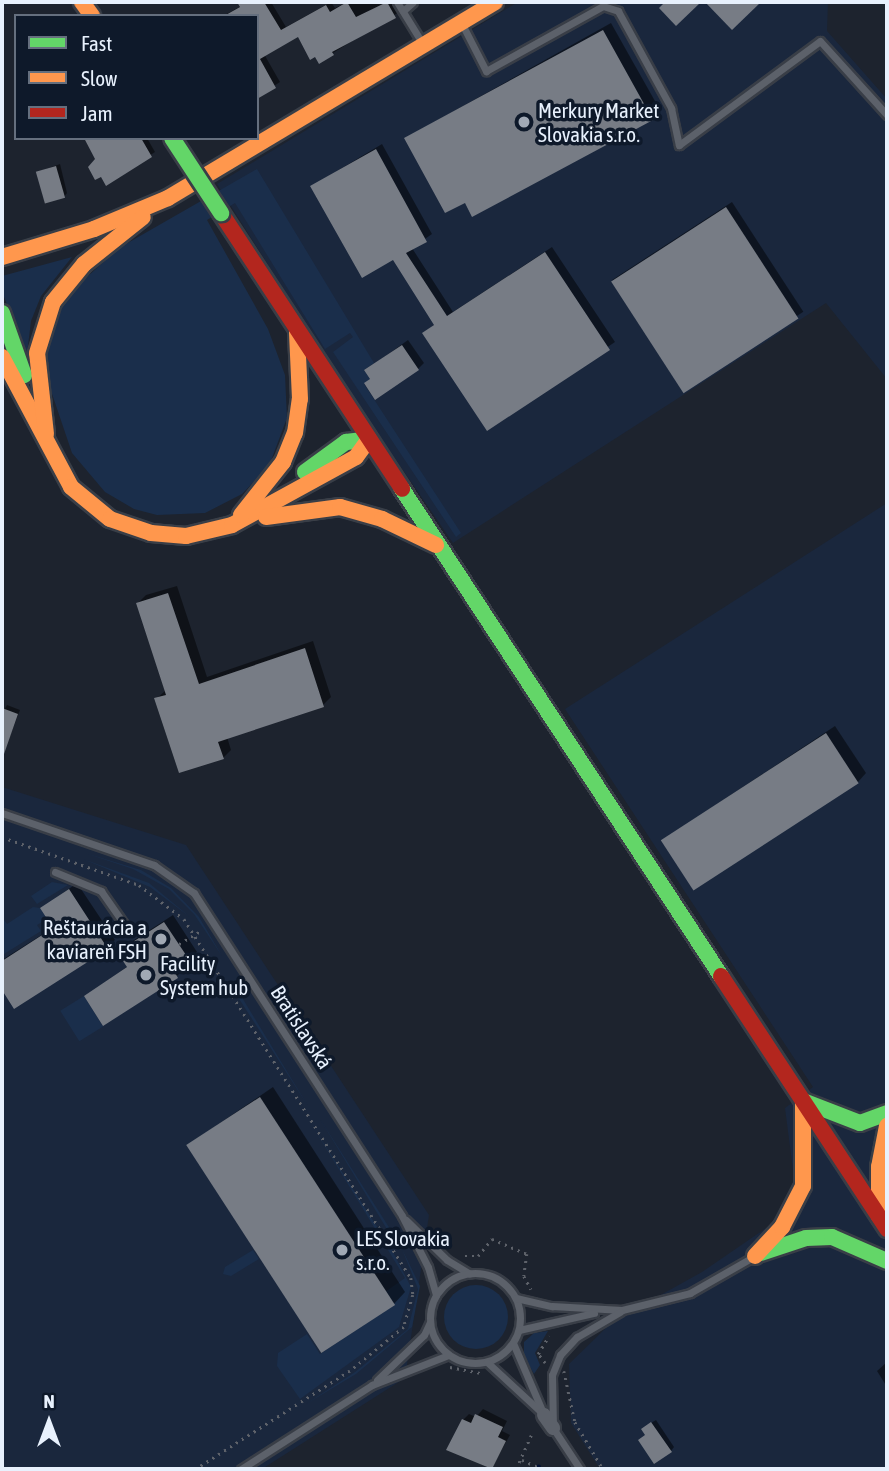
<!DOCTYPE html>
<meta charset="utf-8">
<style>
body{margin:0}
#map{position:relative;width:889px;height:1471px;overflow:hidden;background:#1d232e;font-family:"Asap Condensed",sans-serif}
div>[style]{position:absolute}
.built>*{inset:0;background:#1a273d}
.green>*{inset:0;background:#1a2e4b;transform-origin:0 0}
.round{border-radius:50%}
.shadow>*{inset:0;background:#0007;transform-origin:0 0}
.stream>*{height:4.5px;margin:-2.25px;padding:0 2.25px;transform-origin:2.25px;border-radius:2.25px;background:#031134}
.building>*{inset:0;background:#777c85;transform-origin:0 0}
.path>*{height:2.5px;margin-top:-1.25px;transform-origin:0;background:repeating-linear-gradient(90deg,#5e626a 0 2px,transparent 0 7px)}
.roads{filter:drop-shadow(2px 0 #393e47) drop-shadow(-2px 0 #393e47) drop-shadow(0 2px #393e47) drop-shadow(0 -2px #393e47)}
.lane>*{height:7px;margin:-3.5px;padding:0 3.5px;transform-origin:3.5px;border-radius:3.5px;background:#5c616a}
.lane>.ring{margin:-3.5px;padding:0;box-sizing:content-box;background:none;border:7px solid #5c616a;border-radius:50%}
.street>*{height:14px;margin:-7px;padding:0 7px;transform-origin:7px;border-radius:7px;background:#5c616a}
.fast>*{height:16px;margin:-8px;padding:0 8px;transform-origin:8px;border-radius:8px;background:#63d668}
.slow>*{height:16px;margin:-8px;padding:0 8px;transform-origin:8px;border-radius:8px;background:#ff974d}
.jam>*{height:16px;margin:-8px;padding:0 8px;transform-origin:8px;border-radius:8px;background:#b3261e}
.bridges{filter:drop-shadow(2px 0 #393e47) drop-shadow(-2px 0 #393e47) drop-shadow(0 2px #393e47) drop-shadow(0 -2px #393e47)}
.fast-bridge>*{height:16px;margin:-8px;padding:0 8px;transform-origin:8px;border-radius:8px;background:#63d668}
.dots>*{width:19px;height:19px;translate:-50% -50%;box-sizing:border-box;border:4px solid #0e192a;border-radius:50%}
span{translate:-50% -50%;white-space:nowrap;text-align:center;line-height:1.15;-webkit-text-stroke:7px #0e192a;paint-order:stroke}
.poi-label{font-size:21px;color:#e8f1fd}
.left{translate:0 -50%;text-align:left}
.right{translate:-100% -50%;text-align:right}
.street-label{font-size:21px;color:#e8f1fd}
.frame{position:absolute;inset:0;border:4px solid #e8f1fd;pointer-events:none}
.legend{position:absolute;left:14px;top:14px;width:245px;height:126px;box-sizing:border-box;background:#0e192a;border:2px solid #656f7e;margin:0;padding:9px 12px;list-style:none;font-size:21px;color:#e8f1fd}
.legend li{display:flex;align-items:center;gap:14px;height:35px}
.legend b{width:35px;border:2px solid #656f7e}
.north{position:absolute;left:14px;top:1387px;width:70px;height:70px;-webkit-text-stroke:5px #0e192a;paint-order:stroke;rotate:0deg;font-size:19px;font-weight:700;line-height:28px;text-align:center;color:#e8f1fd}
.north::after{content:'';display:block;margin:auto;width:24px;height:32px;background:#e8f1fd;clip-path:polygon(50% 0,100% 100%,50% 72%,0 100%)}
</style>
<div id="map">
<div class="built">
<div style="clip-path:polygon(518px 2px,828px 2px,827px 31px,887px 99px,887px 379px,826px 303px,453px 543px,339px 377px,217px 184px)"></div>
<div style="clip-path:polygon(887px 503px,887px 1469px,600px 1469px,571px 1423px,569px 1364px,612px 1322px,702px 1272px,785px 1215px,794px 1178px,785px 1108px,813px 1087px,565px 709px)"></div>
<div style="clip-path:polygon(2px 787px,186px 845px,429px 1215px,405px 1378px,262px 1469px,2px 1469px)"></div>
</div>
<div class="green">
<div style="clip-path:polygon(257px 169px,374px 363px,364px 370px,370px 379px,364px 384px,461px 533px,456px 537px,333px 352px,353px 337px,350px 333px,325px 349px,235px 203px,207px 220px,268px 329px,285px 375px,287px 418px,269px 466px,242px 494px,205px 513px,157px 515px,134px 509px,105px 492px,72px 453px,48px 382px,46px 349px,67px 295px,119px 248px)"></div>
<div style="clip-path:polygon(72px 257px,41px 296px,31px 321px,27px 354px,2px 292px,2px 276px)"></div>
<div style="clip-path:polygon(85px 853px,141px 870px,171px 888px,199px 917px,222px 956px,194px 914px,169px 889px,133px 869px)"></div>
<div style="clip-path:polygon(83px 859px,149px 883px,190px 917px,150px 887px)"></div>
<div style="clip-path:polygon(52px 882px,68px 885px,37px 904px,31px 896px)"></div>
<div style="clip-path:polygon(33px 907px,40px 908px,47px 919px,37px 925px,41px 931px,4px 954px,2px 917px,7px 924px)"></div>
<div style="clip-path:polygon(234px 991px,238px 991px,308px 1106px)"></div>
<div style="left:84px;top:996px;width:36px;height:28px;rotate:58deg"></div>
<div style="clip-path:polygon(320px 1119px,399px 1243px,396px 1244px)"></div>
<div style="clip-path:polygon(312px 1125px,392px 1250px,411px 1287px,399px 1327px,300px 1399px,277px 1366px,278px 1353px,307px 1334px,320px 1354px,393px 1306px,385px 1292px,405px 1278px)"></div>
<div style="clip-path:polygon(402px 1249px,420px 1286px,412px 1327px,356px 1374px,306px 1404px,355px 1372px,408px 1329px,418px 1289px)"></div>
<div style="clip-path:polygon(253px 1250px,259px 1259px,231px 1276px,223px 1274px,225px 1267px)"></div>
<div class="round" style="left:444px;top:1285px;width:64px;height:64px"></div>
<div style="clip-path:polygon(548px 1331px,535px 1353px,540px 1365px,534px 1374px,524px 1356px,524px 1342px,534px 1333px)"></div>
</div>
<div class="shadow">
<div style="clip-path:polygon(239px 2px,271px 2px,286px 27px,331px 2px,335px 8px,347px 2px,394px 2px,399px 12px,320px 61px,298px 34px,264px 54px,280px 82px,257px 97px,257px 16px,223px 16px,241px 6px)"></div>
<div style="clip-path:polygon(611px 23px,660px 110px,652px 118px,465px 200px,406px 138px)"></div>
<div style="clip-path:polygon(122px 138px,147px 138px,155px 152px,106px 184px)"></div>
<div style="clip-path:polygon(382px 144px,432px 234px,412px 248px,453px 312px,552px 247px,615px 342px,488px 428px,424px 333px,435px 324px,394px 258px,312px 186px)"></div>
<div style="clip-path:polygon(60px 164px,67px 193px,64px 197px,38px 172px)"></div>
<div style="left:732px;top:202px;width:131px;height:143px;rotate:57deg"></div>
<div style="clip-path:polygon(408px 340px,424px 363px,418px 369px,371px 378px,366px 370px)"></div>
<div style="clip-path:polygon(177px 586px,207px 677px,313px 641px,331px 697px,323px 705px,227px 737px,231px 750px,223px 758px,156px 699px,165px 691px,138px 603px,146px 595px)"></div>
<div style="clip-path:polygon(7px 705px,20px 710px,3px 754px,2px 714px)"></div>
<div style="clip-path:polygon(835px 726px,866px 773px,858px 782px,663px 840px)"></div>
<div style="clip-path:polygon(77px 883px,115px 940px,15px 1007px,2px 987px,2px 960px,54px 927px,42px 908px)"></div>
<div style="clip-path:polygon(173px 915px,197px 952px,182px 964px,185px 968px,177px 976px,104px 1024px,86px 996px,128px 966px,119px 952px,128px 944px)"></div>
<div style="clip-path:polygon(273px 1087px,405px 1292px,393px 1305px,188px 1145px)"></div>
<div style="clip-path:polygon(887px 1362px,887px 1387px,877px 1371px)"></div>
<div style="clip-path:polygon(483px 1409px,507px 1421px,502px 1431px,510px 1435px,491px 1469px,449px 1449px,463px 1420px,469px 1414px,476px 1417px)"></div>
<div style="clip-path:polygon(656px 1420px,674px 1447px,671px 1451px,646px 1435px,646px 1426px)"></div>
</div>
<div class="stream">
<div style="left:538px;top:1469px;width:2px;rotate:-90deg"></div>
</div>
<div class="building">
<div style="clip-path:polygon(237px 2px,264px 2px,281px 30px,326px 5px,330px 12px,347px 2px,356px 17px,387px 2px,396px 18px,332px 52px,334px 55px,319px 64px,315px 57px,310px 60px,298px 37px,260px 59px,276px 88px,257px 99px,257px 16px,224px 16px,240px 7px)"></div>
<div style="clip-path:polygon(665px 2px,701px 2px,676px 26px,659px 8px)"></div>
<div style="clip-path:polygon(705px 2px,761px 2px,732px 30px)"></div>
<div style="clip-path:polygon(603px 30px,653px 120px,472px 217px,465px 203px,445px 213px,404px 138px)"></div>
<div style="clip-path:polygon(84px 138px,141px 138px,152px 157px,106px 186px,101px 177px,95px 180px,88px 167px,95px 159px)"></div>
<div style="clip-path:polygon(376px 149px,427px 242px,406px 253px,447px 316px,545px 252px,610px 350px,487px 431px,422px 333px,434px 325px,393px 260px,362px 278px,310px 186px)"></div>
<div style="left:56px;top:166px;width:33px;height:21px;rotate:74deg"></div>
<div style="left:726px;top:207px;width:133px;height:137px;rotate:57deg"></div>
<div style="clip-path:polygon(402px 345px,419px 370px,375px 400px,364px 383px,370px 379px,364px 370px)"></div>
<div style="clip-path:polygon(168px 593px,199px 684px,305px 648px,324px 707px,218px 742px,224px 759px,179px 773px,154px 698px,166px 695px,136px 603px)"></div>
<div style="clip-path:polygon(2px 708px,18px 714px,4px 754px,2px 753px)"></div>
<div style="left:826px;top:733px;width:60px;height:197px;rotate:57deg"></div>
<div style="clip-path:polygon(69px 889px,108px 949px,14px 1009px,2px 990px,2px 961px,53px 928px,40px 908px)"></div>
<div style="clip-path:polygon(164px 922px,190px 961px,174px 971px,178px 978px,103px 1026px,84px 996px,127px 967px,117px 952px)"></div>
<div style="left:260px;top:1097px;width:248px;height:88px;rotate:57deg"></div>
<div style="clip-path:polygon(475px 1414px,503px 1427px,498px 1437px,506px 1441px,492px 1469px,446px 1450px,462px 1419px,471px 1423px)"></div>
<div style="clip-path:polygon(651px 1422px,672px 1452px,654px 1464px,638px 1440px,645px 1435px,641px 1429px)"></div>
</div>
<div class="path">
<div style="left:2px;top:837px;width:145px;rotate:19.3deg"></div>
<div style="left:139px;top:885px;width:56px;rotate:37.1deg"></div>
<div style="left:184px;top:919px;width:425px;rotate:57.7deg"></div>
<div style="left:411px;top:1278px;width:17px;rotate:83deg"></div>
<div style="left:413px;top:1295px;width:33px;rotate:106deg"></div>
<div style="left:404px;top:1327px;width:70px;rotate:140.8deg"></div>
<div style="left:350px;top:1371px;width:183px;rotate:147.5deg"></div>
<div style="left:179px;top:944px;width:27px;rotate:-31deg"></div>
<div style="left:465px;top:1256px;width:13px"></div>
<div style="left:478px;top:1256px;width:22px;rotate:-51deg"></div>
<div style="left:492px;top:1239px;width:38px;rotate:23deg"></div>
<div style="left:527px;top:1254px;width:22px;rotate:98deg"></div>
<div style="left:524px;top:1276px;width:15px;rotate:62deg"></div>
<div style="left:545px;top:1363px;width:11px;rotate:-128deg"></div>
<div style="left:538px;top:1354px;width:21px;rotate:-59deg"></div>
<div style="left:450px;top:1367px;width:32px;rotate:11deg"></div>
<div style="left:564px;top:1371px;width:52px;rotate:77.8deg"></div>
<div style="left:575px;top:1422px;width:55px;rotate:59.2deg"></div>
<div style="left:522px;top:1460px;width:17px;rotate:24deg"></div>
<div style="left:516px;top:1469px;width:37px;rotate:-66deg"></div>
</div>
<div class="roads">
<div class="lane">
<div style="left:397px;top:2px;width:46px;rotate:58.4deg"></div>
<div style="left:403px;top:11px;width:13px;rotate:-42deg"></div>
<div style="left:463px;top:26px;width:51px;rotate:62.9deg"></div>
<div style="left:486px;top:71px;width:134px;rotate:-29.1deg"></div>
<div style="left:603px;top:6px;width:16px;rotate:18deg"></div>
<div style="left:618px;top:11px;width:111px;rotate:61.3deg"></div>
<div style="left:671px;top:108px;width:38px;rotate:78deg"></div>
<div style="left:679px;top:145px;width:175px;rotate:-36.4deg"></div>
<div style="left:820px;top:41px;width:100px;rotate:47.8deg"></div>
<div style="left:2px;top:813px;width:161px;rotate:18.9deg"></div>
<div style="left:154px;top:865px;width:49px;rotate:35deg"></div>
<div style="left:194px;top:893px;width:384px;rotate:57.2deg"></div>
<div style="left:402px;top:1216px;width:57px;rotate:63deg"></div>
<div style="left:428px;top:1267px;width:29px;rotate:74deg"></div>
<div style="left:55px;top:872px;width:50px;rotate:22.4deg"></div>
<div style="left:101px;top:891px;width:49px;rotate:55deg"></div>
<div style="left:406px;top:1220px;width:57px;rotate:44.3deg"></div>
<div style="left:447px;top:1260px;width:26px;rotate:31deg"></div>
<div class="ring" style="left:430px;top:1273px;width:83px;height:83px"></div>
<div style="left:516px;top:1298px;width:37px;rotate:13deg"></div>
<div style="left:552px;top:1306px;width:70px;rotate:3.3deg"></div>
<div style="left:622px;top:1310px;width:70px;rotate:-14deg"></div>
<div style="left:690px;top:1293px;width:70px;rotate:-29.8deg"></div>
<div style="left:519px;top:1330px;width:77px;rotate:-12.8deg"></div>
<div style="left:513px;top:1343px;width:78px;rotate:66.7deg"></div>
<div style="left:487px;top:1362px;width:74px;rotate:42.8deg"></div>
<div style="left:377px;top:1380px;width:65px;rotate:-43.8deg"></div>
<div style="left:424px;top:1335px;width:14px;rotate:-65deg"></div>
<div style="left:241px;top:1469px;width:156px;rotate:-32.7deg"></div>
<div style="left:372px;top:1385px;width:82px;rotate:-21.5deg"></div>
<div style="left:580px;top:1469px;width:49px;rotate:-123.4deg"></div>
<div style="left:553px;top:1428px;width:53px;rotate:-91.1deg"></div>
<div style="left:552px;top:1375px;width:22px;rotate:-68deg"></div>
<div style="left:560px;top:1355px;width:25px;rotate:-47deg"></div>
<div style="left:577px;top:1337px;width:50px;rotate:-30.2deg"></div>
</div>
<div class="street">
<div style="left:544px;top:1415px;width:16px;rotate:55deg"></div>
</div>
<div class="fast">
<div style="left:2px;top:313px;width:66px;rotate:70.5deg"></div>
<div style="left:305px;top:472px;width:51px;rotate:-36.2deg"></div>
<div style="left:346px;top:442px;width:23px;rotate:-7deg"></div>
<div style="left:402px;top:489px;width:582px;rotate:56.77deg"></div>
<div style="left:803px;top:1101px;width:61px;rotate:21.1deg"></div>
<div style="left:860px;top:1123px;width:29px;rotate:-20deg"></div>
<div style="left:761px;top:1253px;width:47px;rotate:-18.4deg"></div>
<div style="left:806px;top:1238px;width:26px;rotate:-2deg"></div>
<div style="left:832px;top:1237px;width:60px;rotate:23.6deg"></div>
</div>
<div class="slow">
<div style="left:82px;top:2px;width:17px;rotate:54deg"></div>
<div style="left:2px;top:257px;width:96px;rotate:-16.9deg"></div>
<div style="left:94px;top:229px;width:80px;rotate:-22.7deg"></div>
<div style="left:168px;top:198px;width:381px;rotate:-30.9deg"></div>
<div style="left:2px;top:357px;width:147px;rotate:62deg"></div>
<div style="left:71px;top:487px;width:50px;rotate:39.4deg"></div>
<div style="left:110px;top:519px;width:43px;rotate:18.9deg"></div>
<div style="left:151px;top:533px;width:35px;rotate:5deg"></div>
<div style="left:186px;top:536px;width:47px;rotate:-13.4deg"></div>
<div style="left:232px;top:525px;width:141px;rotate:-28.7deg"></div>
<div style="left:356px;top:457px;width:22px;rotate:-54deg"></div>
<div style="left:46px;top:434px;width:81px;rotate:-96.3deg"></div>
<div style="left:37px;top:353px;width:53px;rotate:-72.6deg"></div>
<div style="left:53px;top:302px;width:49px;rotate:-50.8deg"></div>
<div style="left:84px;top:264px;width:75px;rotate:-38.5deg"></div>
<div style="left:241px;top:515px;width:68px;rotate:-51.6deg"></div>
<div style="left:283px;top:462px;width:31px;rotate:-68deg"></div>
<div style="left:295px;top:433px;width:34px;rotate:-82deg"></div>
<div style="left:300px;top:399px;width:67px;rotate:-92.6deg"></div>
<div style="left:266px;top:517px;width:75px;rotate:-7.7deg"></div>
<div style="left:340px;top:507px;width:44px;rotate:15.9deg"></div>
<div style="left:382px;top:519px;width:60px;rotate:25.7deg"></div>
<div style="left:879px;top:1216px;width:49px;rotate:-90deg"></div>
<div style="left:879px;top:1167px;width:42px;rotate:-79deg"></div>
<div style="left:755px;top:1256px;width:40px;rotate:-47deg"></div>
<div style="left:782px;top:1227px;width:46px;rotate:-62.9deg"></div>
<div style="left:803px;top:1186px;width:85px;rotate:-90deg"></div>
</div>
<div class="jam">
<div style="left:221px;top:213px;width:330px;rotate:56.7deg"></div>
<div style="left:721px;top:976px;width:303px;rotate:56.7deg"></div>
</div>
</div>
<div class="bridges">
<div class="fast-bridge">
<div style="left:172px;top:138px;width:90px;rotate:56.8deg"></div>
</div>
</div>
<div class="dots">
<div style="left:524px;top:122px;background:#a1a9b5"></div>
<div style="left:161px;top:939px;background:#a1a9b5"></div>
<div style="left:146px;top:975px;background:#a1a9b5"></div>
<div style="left:342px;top:1250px;background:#a1a9b5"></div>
</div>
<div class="poi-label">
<span class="left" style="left:538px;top:122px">Merkury Market<br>Slovakia s.r.o.</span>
<span class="right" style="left:147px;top:939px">Reštaurácia a<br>kaviareň FSH</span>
<span class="left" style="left:160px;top:975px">Facility<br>System hub</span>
<span class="left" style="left:356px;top:1250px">LES Slovakia<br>s.r.o.</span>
</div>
<div class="street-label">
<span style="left:302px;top:1027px;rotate:57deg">Bratislavská</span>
</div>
<div class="frame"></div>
<ul class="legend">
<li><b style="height:9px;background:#63d668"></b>Fast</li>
<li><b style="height:9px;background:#ff974d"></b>Slow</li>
<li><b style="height:9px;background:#b3261e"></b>Jam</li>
</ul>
<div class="north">N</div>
</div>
